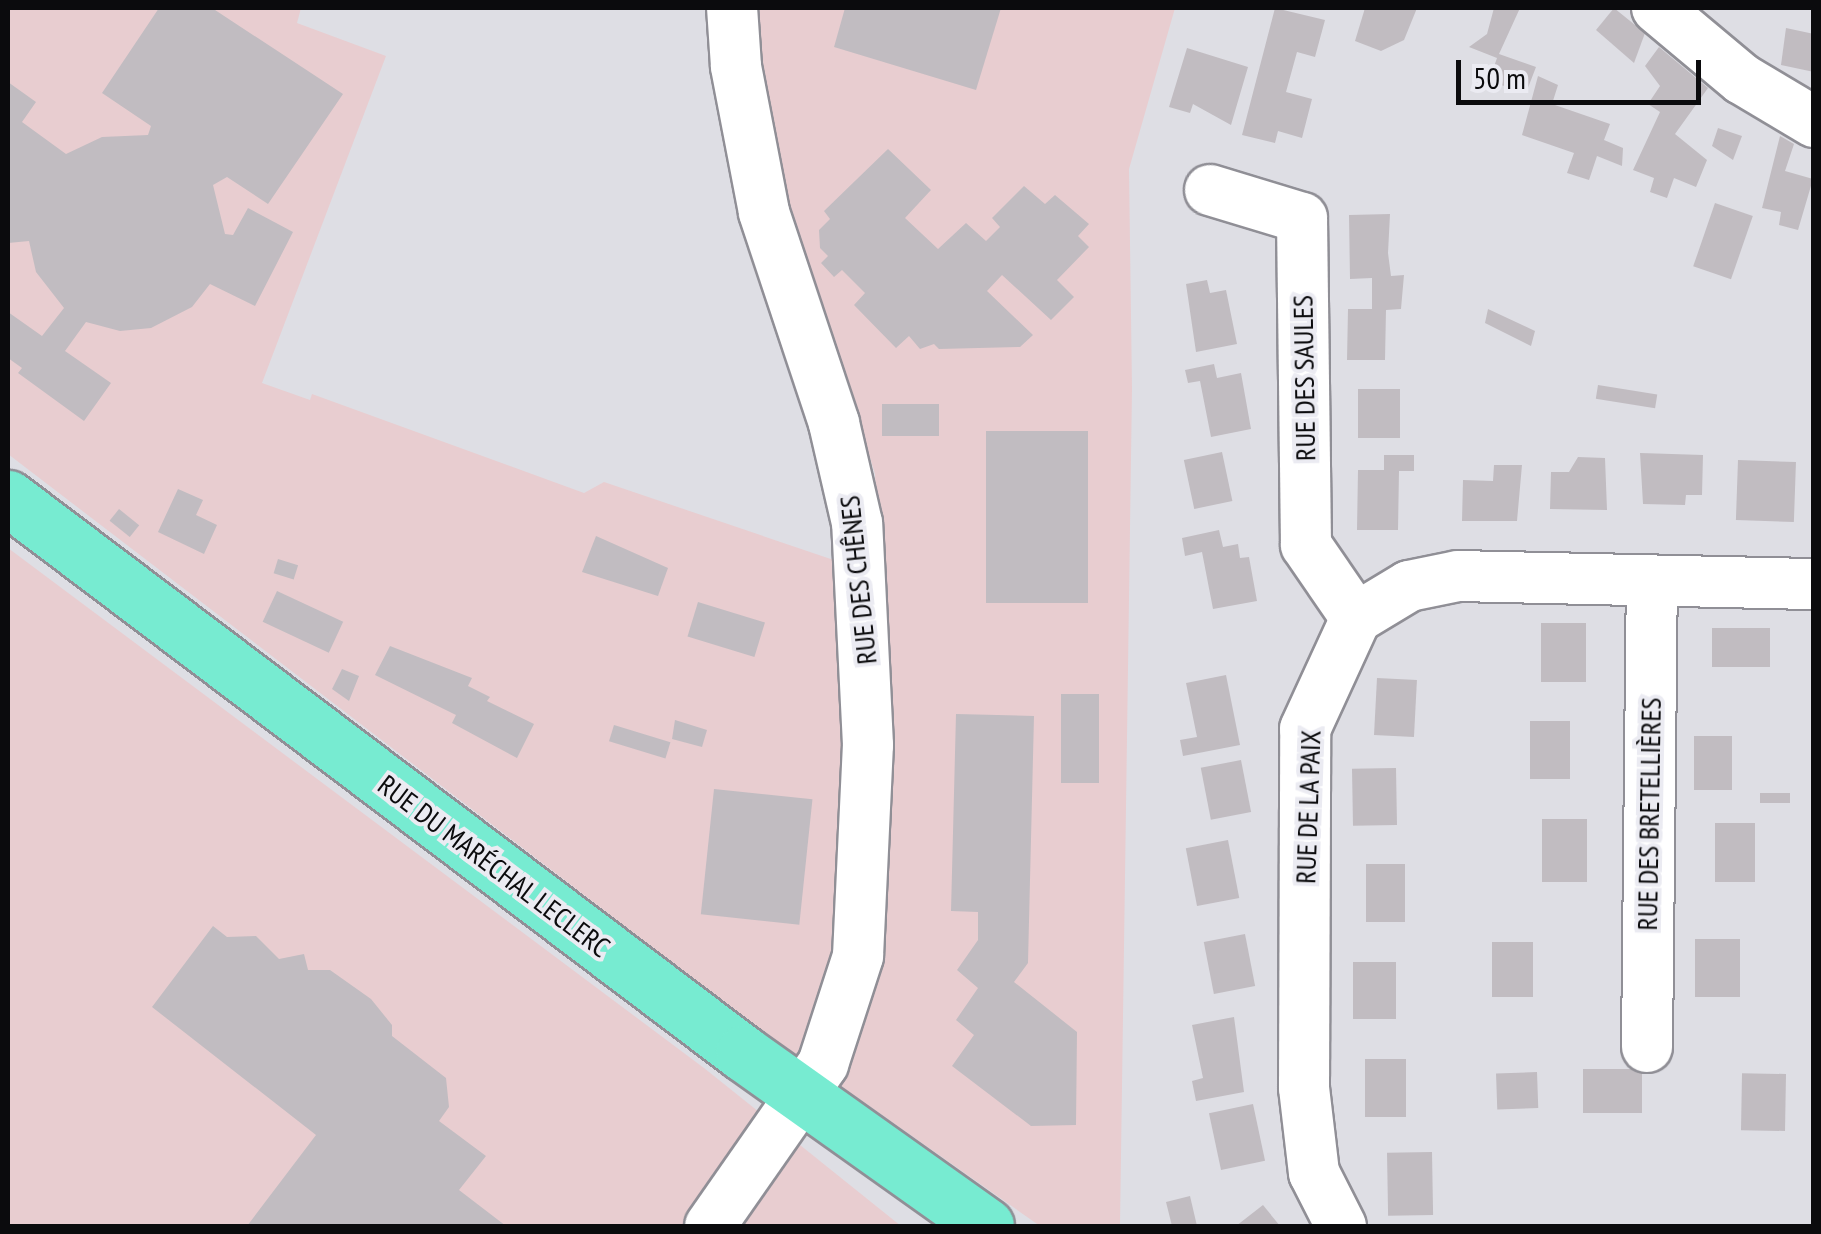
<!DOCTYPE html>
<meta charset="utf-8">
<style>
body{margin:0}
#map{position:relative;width:1821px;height:1234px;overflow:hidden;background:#dedee4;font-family:"PT Sans Narrow",sans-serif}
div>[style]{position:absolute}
.industrial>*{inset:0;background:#e8cdd0}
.building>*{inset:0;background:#c1bcc1;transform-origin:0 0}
.roads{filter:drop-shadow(2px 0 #908f96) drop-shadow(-2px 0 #908f96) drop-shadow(0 2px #908f96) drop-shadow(0 -2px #908f96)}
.minor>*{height:50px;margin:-25px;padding:0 25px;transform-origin:25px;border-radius:25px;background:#fff}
.major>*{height:55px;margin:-27.5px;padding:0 27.5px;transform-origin:27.5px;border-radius:27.5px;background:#77ebd1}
span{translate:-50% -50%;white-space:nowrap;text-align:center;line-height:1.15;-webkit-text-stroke:8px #ebebf2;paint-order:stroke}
.street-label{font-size:28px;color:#0b0b0d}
.frame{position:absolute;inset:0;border:10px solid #0b0b0d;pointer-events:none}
.scale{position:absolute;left:1456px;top:60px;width:245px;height:45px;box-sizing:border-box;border:5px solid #0b0b0d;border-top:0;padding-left:12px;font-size:30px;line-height:35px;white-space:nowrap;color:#0b0b0d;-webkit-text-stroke:8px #ebebf2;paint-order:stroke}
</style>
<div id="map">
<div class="industrial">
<div style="clip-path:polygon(8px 8px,301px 8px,297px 23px,386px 56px,262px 383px,310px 400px,312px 394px,584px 493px,604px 482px,878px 575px,875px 474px,848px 386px,790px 247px,750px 8px,1175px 8px,1129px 169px,1132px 389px,1120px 1226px,1040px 1226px,754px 1025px,8px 454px)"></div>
<div style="clip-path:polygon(8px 548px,704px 1068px,901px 1226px,8px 1226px)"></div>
</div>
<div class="building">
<div style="clip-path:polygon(159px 8px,212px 8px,343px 94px,268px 204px,227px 177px,213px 185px,225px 234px,233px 235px,248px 208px,293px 232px,255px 306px,210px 284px,192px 307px,151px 328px,120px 331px,86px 322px,65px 351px,111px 383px,84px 421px,18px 373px,22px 368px,8px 358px,8px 312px,42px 336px,64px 308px,36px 272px,29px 241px,8px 243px,8px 82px,36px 102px,22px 122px,66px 154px,102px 137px,148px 135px,151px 126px,102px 93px)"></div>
<div style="clip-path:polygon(845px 8px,1001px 8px,976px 90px,834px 47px)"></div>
<div style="clip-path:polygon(1275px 8px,1325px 20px,1315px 57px,1297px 52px,1286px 92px,1312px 99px,1302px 138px,1278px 131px,1275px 143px,1242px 135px)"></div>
<div style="clip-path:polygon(1365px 8px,1417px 8px,1404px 40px,1381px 51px,1355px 41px)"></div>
<div style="clip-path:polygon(1494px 8px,1520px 8px,1499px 54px,1536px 67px,1526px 93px,1489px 81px,1497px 58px,1469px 47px,1487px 34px)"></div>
<div style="clip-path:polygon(1614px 8px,1645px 33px,1634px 63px,1596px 30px)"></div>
<div style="clip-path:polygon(1786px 28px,1814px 34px,1814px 72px,1781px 65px)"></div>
<div style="clip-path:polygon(1659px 47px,1708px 88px,1675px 134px,1707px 160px,1696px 187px,1674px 178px,1667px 198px,1650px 192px,1654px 178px,1633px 170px,1660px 112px,1648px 104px,1660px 86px,1645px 66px)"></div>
<div style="clip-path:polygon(1187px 48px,1248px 67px,1231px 125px,1193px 104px,1190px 113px,1169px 107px)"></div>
<div style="clip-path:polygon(1538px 76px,1558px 85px,1552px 104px,1610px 124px,1604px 140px,1623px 148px,1622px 166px,1597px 156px,1589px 180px,1567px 173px,1574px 153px,1522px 135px)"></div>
<div style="clip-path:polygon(1718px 128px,1742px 136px,1733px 160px,1712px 146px)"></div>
<div style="clip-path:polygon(1780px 136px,1794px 144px,1785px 171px,1813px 179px,1798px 230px,1779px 225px,1781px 212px,1762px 208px)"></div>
<div style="clip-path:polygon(888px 149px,931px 190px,905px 218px,938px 249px,966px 223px,986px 241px,1000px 227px,992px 218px,1024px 186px,1045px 204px,1055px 195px,1089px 224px,1078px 236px,1089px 247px,1057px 280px,1074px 297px,1051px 320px,1002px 275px,987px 291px,1033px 335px,1020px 347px,939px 349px,934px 344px,920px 349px,909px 336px,896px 348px,854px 305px,865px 293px,842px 270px,834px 277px,821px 263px,828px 256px,820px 248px,819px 230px,830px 219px,824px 211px)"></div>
<div style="left:1715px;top:203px;width:40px;height:67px;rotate:19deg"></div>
<div style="clip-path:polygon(1390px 214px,1388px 253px,1391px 276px,1404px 275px,1401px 309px,1386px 310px,1385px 360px,1347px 360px,1348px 309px,1372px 309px,1372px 278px,1350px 279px,1349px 215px)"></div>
<div style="clip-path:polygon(1207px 280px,1210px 293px,1226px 290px,1237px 344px,1196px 352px,1186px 284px)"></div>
<div style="clip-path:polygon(1488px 309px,1535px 331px,1531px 346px,1485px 323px)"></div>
<div style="clip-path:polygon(1214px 364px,1217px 378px,1241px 373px,1251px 429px,1211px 437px,1200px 381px,1188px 383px,1185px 370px)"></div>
<div style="left:1598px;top:385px;width:60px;height:14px;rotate:9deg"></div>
<div style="left:1358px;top:389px;width:42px;height:49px"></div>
<div style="left:882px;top:404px;width:57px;height:32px"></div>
<div style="left:986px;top:431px;width:102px;height:172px"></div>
<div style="left:1222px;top:452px;width:50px;height:39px;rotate:78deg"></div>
<div style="clip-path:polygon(1640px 453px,1703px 455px,1702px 495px,1686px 495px,1685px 505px,1643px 504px)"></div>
<div style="clip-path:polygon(1384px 455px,1414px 455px,1414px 471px,1399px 471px,1398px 530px,1357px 530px,1358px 470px,1384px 470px)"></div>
<div style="clip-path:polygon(1578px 457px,1605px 458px,1607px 510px,1550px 509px,1551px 472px,1569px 472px)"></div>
<div style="left:1738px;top:460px;width:58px;height:60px;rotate:2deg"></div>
<div style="clip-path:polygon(1494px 465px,1522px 465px,1517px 521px,1462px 521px,1463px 480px,1493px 481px)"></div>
<div style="clip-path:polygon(178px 489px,203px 500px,196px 515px,217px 525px,204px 554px,158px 532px)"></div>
<div style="left:119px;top:509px;width:26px;height:15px;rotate:39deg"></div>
<div style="clip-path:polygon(1219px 530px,1223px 547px,1238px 544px,1240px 558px,1249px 557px,1257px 601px,1213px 609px,1202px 552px,1185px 556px,1182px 538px)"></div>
<div style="clip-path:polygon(596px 536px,668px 568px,658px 596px,582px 572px)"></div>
<div style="left:278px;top:559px;width:21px;height:15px;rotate:17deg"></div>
<div style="left:277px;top:591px;width:73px;height:34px;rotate:25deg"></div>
<div style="left:698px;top:602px;width:70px;height:36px;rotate:17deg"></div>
<div style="left:1541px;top:623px;width:45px;height:59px"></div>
<div style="left:1712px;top:628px;width:58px;height:39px"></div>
<div style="clip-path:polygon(390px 646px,472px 678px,468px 686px,490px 697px,487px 701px,534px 724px,517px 758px,452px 723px,456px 715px,375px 675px)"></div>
<div style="clip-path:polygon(342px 669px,359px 676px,349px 701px,332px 689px)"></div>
<div style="clip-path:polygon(1226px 675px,1240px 745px,1183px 756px,1180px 740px,1197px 737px,1186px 683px)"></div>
<div style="left:1377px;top:678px;width:40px;height:57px;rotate:3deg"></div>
<div style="left:1061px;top:694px;width:38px;height:89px"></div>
<div style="clip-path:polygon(956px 714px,1034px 716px,1028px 963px,1014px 982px,1077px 1032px,1076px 1125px,1031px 1126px,952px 1066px,974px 1035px,956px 1020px,978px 988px,957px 970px,978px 940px,978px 912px,951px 911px)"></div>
<div style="clip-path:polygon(675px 720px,707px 730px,702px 747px,672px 739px)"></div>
<div style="left:1530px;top:721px;width:40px;height:58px"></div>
<div style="left:614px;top:725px;width:59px;height:17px;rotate:17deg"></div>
<div style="left:1694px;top:736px;width:38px;height:54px"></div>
<div style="left:1241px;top:760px;width:53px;height:41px;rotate:79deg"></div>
<div style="left:1396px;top:768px;width:57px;height:44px;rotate:89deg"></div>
<div style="left:714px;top:789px;width:99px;height:126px;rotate:6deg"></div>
<div style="left:1760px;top:793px;width:30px;height:10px"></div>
<div style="left:1542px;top:819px;width:45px;height:63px"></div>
<div style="left:1755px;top:823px;width:59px;height:40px;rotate:90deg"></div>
<div style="left:1228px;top:840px;width:59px;height:43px;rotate:79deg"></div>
<div style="left:1405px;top:864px;width:58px;height:39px;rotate:90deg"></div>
<div style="clip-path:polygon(213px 926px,227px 937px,256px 936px,279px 959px,304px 954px,308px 970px,330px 970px,371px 999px,392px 1025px,392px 1036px,446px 1078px,449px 1107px,439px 1121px,486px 1156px,459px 1190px,506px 1226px,247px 1226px,316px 1135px,152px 1007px)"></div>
<div style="left:1245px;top:934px;width:53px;height:42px;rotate:79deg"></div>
<div style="left:1695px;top:939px;width:45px;height:58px"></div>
<div style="left:1492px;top:942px;width:41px;height:55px"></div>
<div style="left:1353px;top:962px;width:43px;height:57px"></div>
<div style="clip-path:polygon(1234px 1017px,1244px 1092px,1196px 1101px,1192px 1081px,1203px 1078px,1192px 1025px)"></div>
<div style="left:1365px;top:1059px;width:41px;height:58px"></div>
<div style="left:1642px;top:1069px;width:44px;height:59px;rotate:90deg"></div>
<div style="left:1537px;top:1072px;width:36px;height:41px;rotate:88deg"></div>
<div style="left:1786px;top:1074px;width:57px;height:44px;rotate:91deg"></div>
<div style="left:1253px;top:1104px;width:58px;height:45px;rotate:78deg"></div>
<div style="left:1432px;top:1152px;width:63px;height:45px;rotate:89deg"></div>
<div style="clip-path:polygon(1190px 1196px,1197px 1226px,1172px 1226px,1166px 1202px)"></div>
<div style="clip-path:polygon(1263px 1205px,1280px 1226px,1236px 1226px)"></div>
</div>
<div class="roads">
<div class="minor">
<div style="left:1657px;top:8px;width:111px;rotate:39.9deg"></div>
<div style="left:1742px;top:79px;width:84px;rotate:30.8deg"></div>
<div style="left:1210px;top:190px;width:96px;rotate:16.9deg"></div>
<div style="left:1302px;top:218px;width:327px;rotate:89.3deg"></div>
<div style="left:1306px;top:545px;width:88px;rotate:55.6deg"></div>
<div style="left:1647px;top:1047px;width:465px;rotate:-89.4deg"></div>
<div style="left:710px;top:1226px;width:198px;rotate:-55.1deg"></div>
<div style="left:823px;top:1064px;width:114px;rotate:-72deg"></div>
<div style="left:858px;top:956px;width:211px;rotate:-87.3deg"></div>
<div style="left:868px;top:745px;width:222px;rotate:-92.8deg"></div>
<div style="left:857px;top:523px;width:103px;rotate:-103deg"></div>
<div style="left:834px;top:423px;width:222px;rotate:-108.4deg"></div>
<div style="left:764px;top:212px;width:149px;rotate:-100.9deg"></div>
<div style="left:736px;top:66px;width:58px;rotate:-93.9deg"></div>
<div style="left:1341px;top:1226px;width:59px;rotate:-117deg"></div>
<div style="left:1314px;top:1173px;width:86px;rotate:-96.7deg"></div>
<div style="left:1304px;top:1088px;width:359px;rotate:-89.8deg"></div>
<div style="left:1305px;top:729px;width:122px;rotate:-65.3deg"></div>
<div style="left:1356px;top:618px;width:62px;rotate:-31.1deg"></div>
<div style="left:1409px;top:586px;width:50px;rotate:-11.5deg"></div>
<div style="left:1458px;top:576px;width:356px;rotate:1.3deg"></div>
</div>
<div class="major">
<div style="left:8px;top:498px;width:921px;rotate:37.06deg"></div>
<div style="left:743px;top:1053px;width:298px;rotate:35.4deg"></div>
</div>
</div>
<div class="street-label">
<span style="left:1304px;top:378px;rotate:-91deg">RUE DES SAULES</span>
<span style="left:858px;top:580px;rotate:-96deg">RUE DES CHÊNES</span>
<span style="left:1308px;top:807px;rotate:-88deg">RUE DE LA PAIX</span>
<span style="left:1649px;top:814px;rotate:-89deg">RUE DES BRETELLIÈRES</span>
<span style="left:494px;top:866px;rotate:37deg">RUE DU MARÉCHAL LECLERC</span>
</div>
<div class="frame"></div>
<div class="scale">50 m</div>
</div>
